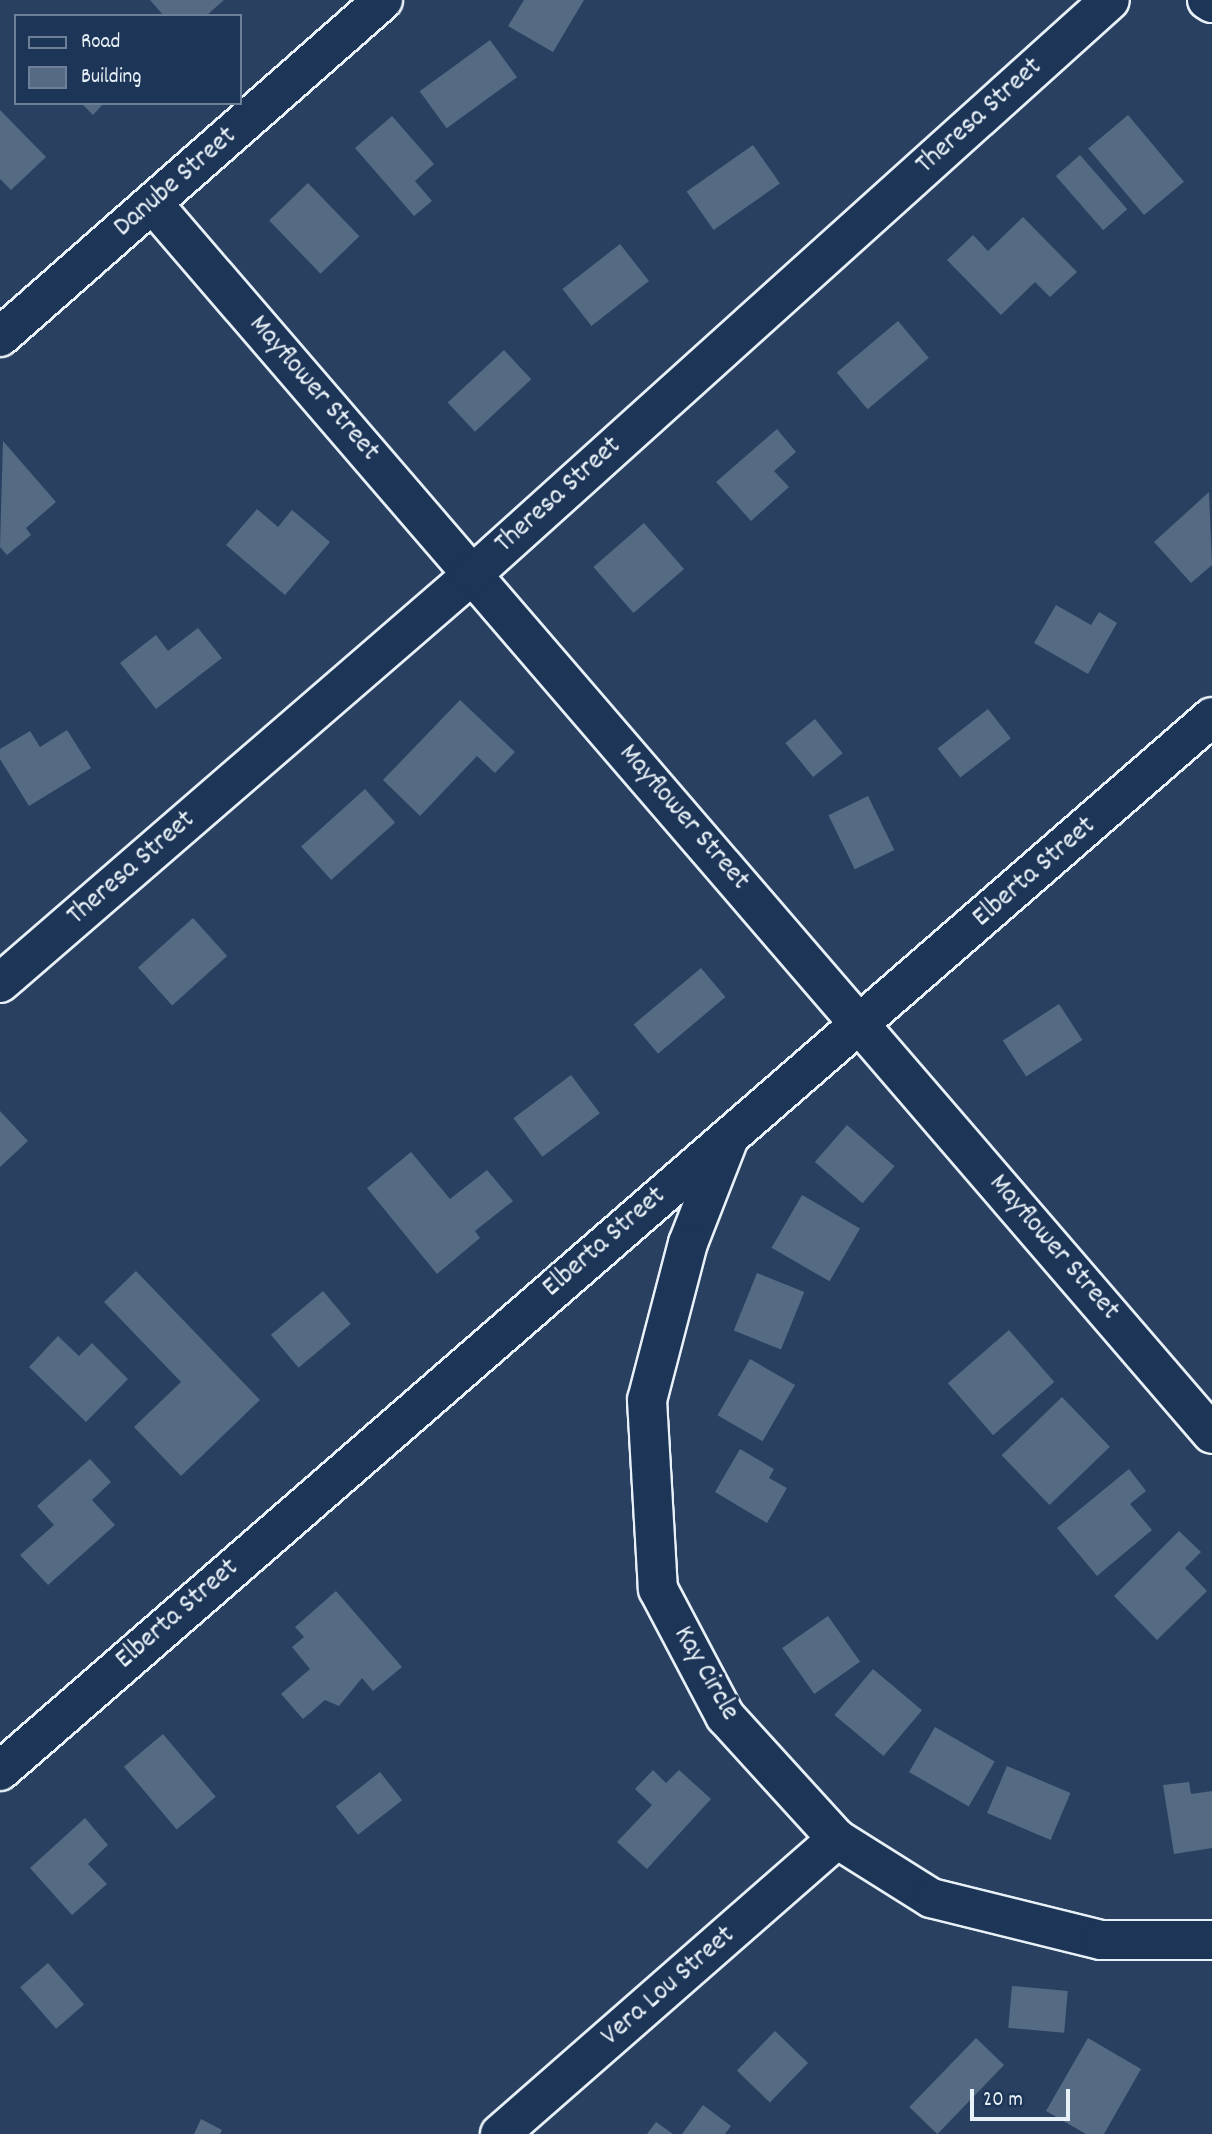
<!DOCTYPE html>
<style>
body{margin:0}
#map{position:relative;width:1212px;height:2134px;overflow:hidden;background:#294061;font-family:Dekko,sans-serif}
div>[style]{position:absolute}
.building>*{inset:0;background:#556a83;transform-origin:0 0}
.roads{filter:drop-shadow(2px 0 #e8f1f8) drop-shadow(-2px 0 #e8f1f8) drop-shadow(0 2px #e8f1f8) drop-shadow(0 -2px #e8f1f8)}
.minor>*{height:38px;margin:-19px;padding:0 19px;transform-origin:19px;border-radius:19px;background:#1d3557}
.secondary>*{height:38px;margin:-19px;padding:0 19px;transform-origin:19px;border-radius:19px;background:#1d3557}
span{translate:-50% -50%;white-space:nowrap;text-align:center;line-height:1.15;-webkit-text-stroke:6px #1d3557;paint-order:stroke}
.street-label{font-size:28px;color:#e8f1f8}
.legend{position:absolute;left:14px;top:14px;width:228px;height:91px;box-sizing:border-box;background:#1d3557;border:2px solid #6e8097;margin:0;padding:9px 12px;list-style:none;font-size:21px;color:#e8f1f8}
.legend li{display:flex;align-items:center;gap:14px;height:35px}
.legend b{width:35px;border:2px solid #6e8097}
.scale{position:absolute;left:970px;top:2089px;width:100px;height:32px;box-sizing:border-box;border:4px solid #e8f1f8;border-top:0;padding-left:9px;font-size:21px;line-height:24px;white-space:nowrap;color:#e8f1f8;-webkit-text-stroke:5px #1d3557;paint-order:stroke}
</style>
<div id="map">
<div class="building">
<div style="clip-path:polygon(150px 0,224px 0,206px 16px,164px 16px)"></div>
<div style="clip-path:polygon(524px 0,584px 0,553px 52px,508px 26px)"></div>
<div style="left:490px;top:40px;width:46px;height:87px;rotate:54deg"></div>
<div style="clip-path:polygon(81px 103px,104px 103px,93px 115px)"></div>
<div style="clip-path:polygon(0 110px,46px 157px,11px 190px,0 179px)"></div>
<div style="left:1128px;top:115px;width:87px;height:52px;rotate:50deg"></div>
<div style="clip-path:polygon(392px 116px,434px 164px,415px 181px,432px 201px,414px 216px,355px 148px)"></div>
<div style="left:753px;top:145px;width:47px;height:81px;rotate:55deg"></div>
<div style="left:1080px;top:155px;width:72px;height:32px;rotate:49deg"></div>
<div style="left:308px;top:183px;width:74px;height:54px;rotate:46deg"></div>
<div style="clip-path:polygon(1023px 217px,1077px 272px,1050px 297px,1035px 282px,1001px 315px,947px 260px,973px 235px,988px 251px)"></div>
<div style="left:620px;top:244px;width:47px;height:73px;rotate:52deg"></div>
<div style="left:898px;top:321px;width:48px;height:80px;rotate:50deg"></div>
<div style="left:504px;top:350px;width:40px;height:77px;rotate:47deg"></div>
<div style="clip-path:polygon(777px 429px,796px 452px,774px 471px,789px 487px,751px 521px,716px 482px)"></div>
<div style="clip-path:polygon(3px 441px,56px 502px,26px 528px,31px 535px,7px 555px,0 547px)"></div>
<div style="clip-path:polygon(1209px 492px,1212px 565px,1191px 583px,1154px 542px)"></div>
<div style="clip-path:polygon(257px 509px,278px 527px,292px 510px,330px 542px,285px 595px,226px 545px)"></div>
<div style="left:644px;top:523px;width:61px;height:67px;rotate:49deg"></div>
<div style="clip-path:polygon(1056px 605px,1091px 625px,1099px 612px,1117px 623px,1088px 674px,1034px 643px)"></div>
<div style="clip-path:polygon(198px 628px,222px 658px,156px 709px,120px 663px,156px 635px,168px 651px)"></div>
<div style="clip-path:polygon(460px 700px,515px 752px,495px 773px,477px 756px,420px 816px,383px 780px)"></div>
<div style="left:988px;top:709px;width:37px;height:64px;rotate:52deg"></div>
<div style="left:815px;top:719px;width:44px;height:38px;rotate:51deg"></div>
<div style="clip-path:polygon(67px 730px,91px 768px,29px 806px,0 759px,0 749px,30px 731px,40px 747px)"></div>
<div style="left:365px;top:789px;width:45px;height:86px;rotate:48deg"></div>
<div style="left:868px;top:796px;width:60px;height:44px;rotate:64deg"></div>
<div style="left:193px;top:918px;width:51px;height:74px;rotate:48deg"></div>
<div style="left:701px;top:968px;width:38px;height:88px;rotate:50deg"></div>
<div style="left:1059px;top:1004px;width:43px;height:67px;rotate:57deg"></div>
<div style="left:571px;top:1075px;width:48px;height:72px;rotate:53deg"></div>
<div style="clip-path:polygon(0 1111px,28px 1141px,0 1167px)"></div>
<div style="left:847px;top:1125px;width:63px;height:49px;rotate:41deg"></div>
<div style="clip-path:polygon(411px 1152px,450px 1199px,487px 1170px,513px 1201px,475px 1231px,480px 1238px,437px 1274px,367px 1188px)"></div>
<div style="left:802px;top:1195px;width:67px;height:61px;rotate:30deg"></div>
<div style="clip-path:polygon(136px 1271px,260px 1400px,181px 1476px,134px 1427px,181px 1382px,104px 1302px)"></div>
<div style="left:757px;top:1273px;width:51px;height:62px;rotate:22deg"></div>
<div style="left:323px;top:1291px;width:43px;height:68px;rotate:50deg"></div>
<div style="left:1009px;top:1330px;width:69px;height:81px;rotate:49deg"></div>
<div style="clip-path:polygon(58px 1336px,79px 1356px,92px 1343px,128px 1379px,86px 1422px,29px 1367px)"></div>
<div style="left:750px;top:1359px;width:52px;height:65px;rotate:30deg"></div>
<div style="left:1062px;top:1397px;width:69px;height:84px;rotate:46deg"></div>
<div style="clip-path:polygon(740px 1449px,774px 1469px,769px 1478px,787px 1488px,767px 1523px,715px 1492px)"></div>
<div style="clip-path:polygon(90px 1459px,111px 1482px,92px 1500px,115px 1525px,48px 1585px,20px 1555px,54px 1525px,37px 1506px)"></div>
<div style="clip-path:polygon(1129px 1469px,1146px 1491px,1130px 1504px,1152px 1530px,1097px 1576px,1057px 1528px)"></div>
<div style="clip-path:polygon(1179px 1531px,1201px 1552px,1185px 1568px,1207px 1591px,1157px 1640px,1114px 1596px)"></div>
<div style="clip-path:polygon(336px 1591px,402px 1667px,373px 1691px,362px 1678px,339px 1706px,325px 1700px,303px 1719px,281px 1694px,310px 1669px,292px 1647px,304px 1637px,295px 1627px)"></div>
<div style="left:828px;top:1616px;width:56px;height:56px;rotate:55deg"></div>
<div style="left:873px;top:1669px;width:64px;height:60px;rotate:40deg"></div>
<div style="left:935px;top:1727px;width:69px;height:52px;rotate:30deg"></div>
<div style="left:163px;top:1734px;width:82px;height:51px;rotate:50deg"></div>
<div style="left:1007px;top:1766px;width:69px;height:51px;rotate:23deg"></div>
<div style="clip-path:polygon(653px 1770px,666px 1783px,679px 1770px,711px 1799px,647px 1869px,617px 1842px,652px 1805px,635px 1789px)"></div>
<div style="left:380px;top:1772px;width:36px;height:56px;rotate:52deg"></div>
<div style="clip-path:polygon(1189px 1782px,1191px 1794px,1212px 1791px,1212px 1848px,1174px 1854px,1163px 1785px)"></div>
<div style="clip-path:polygon(85px 1818px,108px 1845px,88px 1864px,107px 1884px,72px 1915px,30px 1868px)"></div>
<div style="left:48px;top:1963px;width:55px;height:37px;rotate:49deg"></div>
<div style="left:1012px;top:1986px;width:56px;height:42px;rotate:5deg"></div>
<div style="left:775px;top:2031px;width:46px;height:55px;rotate:44deg"></div>
<div style="left:976px;top:2038px;width:39px;height:96px;rotate:44deg"></div>
<div style="clip-path:polygon(1088px 2038px,1141px 2069px,1104px 2134px,1086px 2134px,1046px 2111px)"></div>
<div style="clip-path:polygon(703px 2105px,731px 2126px,725px 2134px,682px 2134px)"></div>
<div style="clip-path:polygon(201px 2119px,222px 2130px,220px 2134px,194px 2134px)"></div>
<div style="clip-path:polygon(656px 2122px,673px 2134px,647px 2134px)"></div>
</div>
<div class="roads">
<div class="minor">
<div style="left:153px;top:204px;width:1623px;rotate:49.27deg"></div>
<div style="left:0;top:337px;width:510px;rotate:-41.34deg"></div>
<div style="left:0;top:983px;width:625px;rotate:-40.85deg"></div>
<div style="left:473px;top:574px;width:857px;rotate:-42.02deg"></div>
<div style="left:729px;top:1138px;width:113px;rotate:111.3deg"></div>
<div style="left:688px;top:1243px;width:162px;rotate:104.6deg"></div>
<div style="left:647px;top:1400px;width:189px;rotate:86.7deg"></div>
<div style="left:658px;top:1589px;width:144px;rotate:62.2deg"></div>
<div style="left:725px;top:1716px;width:166px;rotate:47.7deg"></div>
<div style="left:837px;top:1839px;width:111px;rotate:32.1deg"></div>
<div style="left:931px;top:1898px;width:175px;rotate:13.9deg"></div>
<div style="left:1101px;top:1940px;width:111px"></div>
<div style="left:0;top:1771px;width:1606px;rotate:-41.01deg"></div>
<div style="left:500px;top:2134px;width:448px;rotate:-41.2deg"></div>
</div>
<div class="secondary">
<div style="left:1207px;top:0;width:6px;rotate:31deg"></div>
</div>
</div>
<div class="street-label">
<span style="left:980px;top:117px;rotate:-42deg">Theresa Street</span>
<span style="left:176px;top:183px;rotate:-41deg">Danube Street</span>
<span style="left:313px;top:389px;rotate:49deg">Mayflower Street</span>
<span style="left:559px;top:496px;rotate:-42deg">Theresa Street</span>
<span style="left:683px;top:818px;rotate:49deg">Mayflower Street</span>
<span style="left:132px;top:869px;rotate:-41deg">Theresa Street</span>
<span style="left:1035px;top:873px;rotate:-41deg">Elberta Street</span>
<span style="left:605px;top:1243px;rotate:-41deg">Elberta Street</span>
<span style="left:1053px;top:1248px;rotate:49deg">Mayflower Street</span>
<span style="left:178px;top:1615px;rotate:-41deg">Elberta Street</span>
<span style="left:705px;top:1674px;rotate:60deg">Kay Circle</span>
<span style="left:669px;top:1987px;rotate:-41deg">Vera Lou Street</span>
</div>
<ul class="legend">
<li><b style="height:9px;background:#1d3557"></b>Road</li>
<li><b style="height:19px;background:#556a83"></b>Building</li>
</ul>
<div class="scale">20 m</div>
</div>
